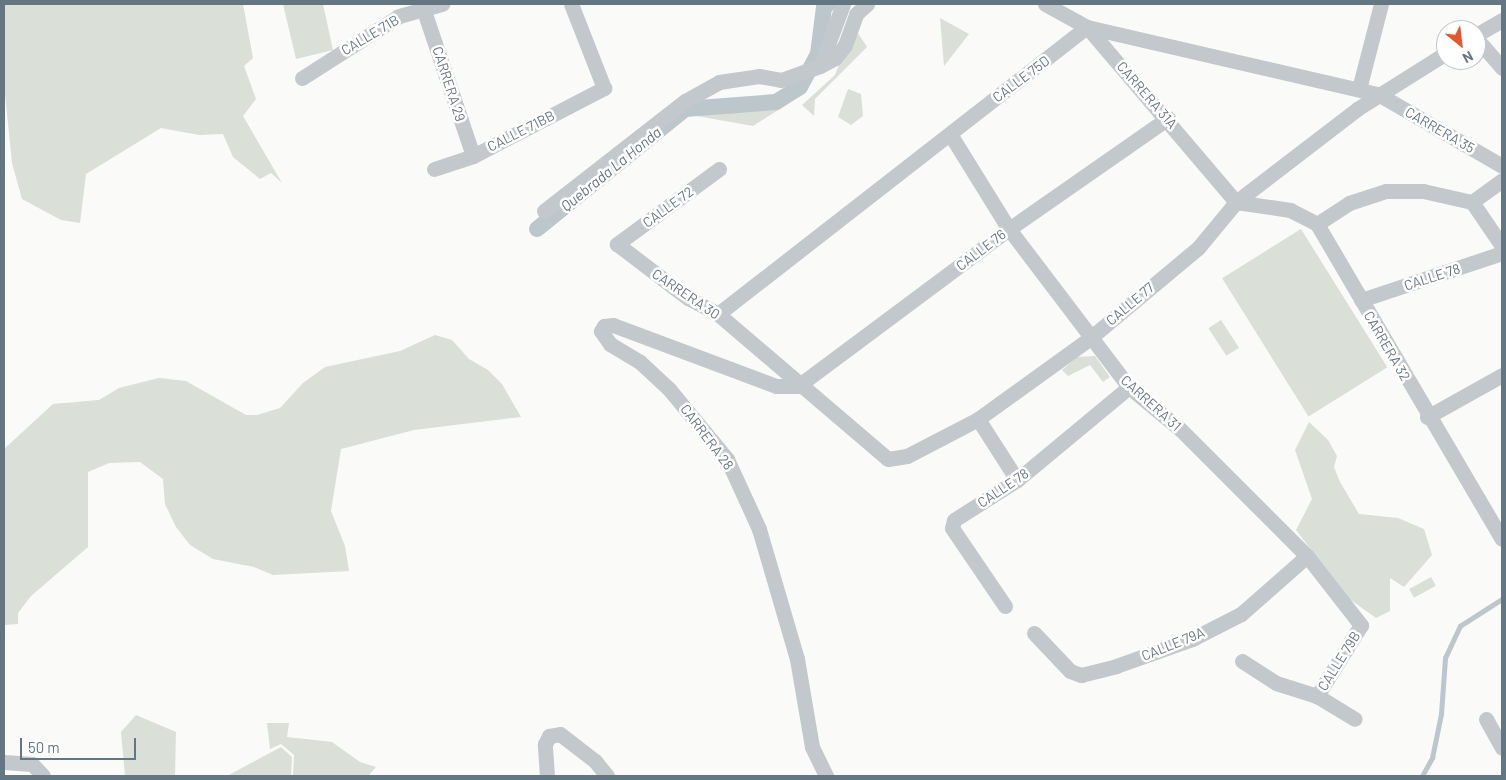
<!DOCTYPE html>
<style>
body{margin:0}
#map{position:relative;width:1506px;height:780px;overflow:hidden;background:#fafaf8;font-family:Barlow,sans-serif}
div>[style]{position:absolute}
.green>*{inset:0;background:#dadfd7;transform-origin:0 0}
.stream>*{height:4.5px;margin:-2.25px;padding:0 2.25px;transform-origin:2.25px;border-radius:2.25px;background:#bbc7cb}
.canal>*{height:16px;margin:-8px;padding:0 8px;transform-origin:8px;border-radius:8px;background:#bbc7cb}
.minor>*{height:15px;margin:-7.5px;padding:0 7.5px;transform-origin:7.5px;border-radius:7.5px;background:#c3c8cc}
span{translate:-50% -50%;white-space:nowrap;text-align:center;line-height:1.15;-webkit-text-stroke:5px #fff;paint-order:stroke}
.street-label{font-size:14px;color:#657683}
.water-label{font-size:15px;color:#60757c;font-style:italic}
.frame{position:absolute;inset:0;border:5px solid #657683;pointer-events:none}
.north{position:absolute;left:1436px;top:20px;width:50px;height:50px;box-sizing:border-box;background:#fff;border:1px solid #c1c8cd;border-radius:50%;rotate:151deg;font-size:14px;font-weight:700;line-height:20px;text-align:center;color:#657683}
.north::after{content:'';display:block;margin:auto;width:18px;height:22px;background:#e4572e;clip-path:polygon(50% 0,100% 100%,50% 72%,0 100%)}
.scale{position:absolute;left:20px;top:738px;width:116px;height:22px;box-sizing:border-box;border:2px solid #657683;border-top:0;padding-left:6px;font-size:15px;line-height:18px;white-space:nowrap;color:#657683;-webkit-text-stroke:4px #fff;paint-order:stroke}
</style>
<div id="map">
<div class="green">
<div style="clip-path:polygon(4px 4px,243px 4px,253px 58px,244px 66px,256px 99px,243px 116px,282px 183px,271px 173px,260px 179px,233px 157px,223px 134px,199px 135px,161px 128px,86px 174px,80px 223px,61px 220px,22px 199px,12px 163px,4px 84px)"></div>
<div style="clip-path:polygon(283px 4px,323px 4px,333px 50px,296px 59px)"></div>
<div style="clip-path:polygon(940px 18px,969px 34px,944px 66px)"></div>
<div style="clip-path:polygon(854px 27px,867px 47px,815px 99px,814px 116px,802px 105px,835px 75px)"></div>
<div style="clip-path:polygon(848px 89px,861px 94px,863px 116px,851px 125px,838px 117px)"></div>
<div style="clip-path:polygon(788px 104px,753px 126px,691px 115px)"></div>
<div style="left:1301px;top:229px;width:163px;height:93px;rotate:58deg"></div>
<div style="left:1221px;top:320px;width:33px;height:15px;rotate:57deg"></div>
<div style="clip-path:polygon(435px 335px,452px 340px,469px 359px,488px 370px,502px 384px,521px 417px,414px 430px,341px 449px,331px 511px,345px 546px,349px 571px,273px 575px,254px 567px,213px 559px,190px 545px,176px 527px,165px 504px,163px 479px,140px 462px,109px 463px,88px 472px,88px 547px,31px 596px,18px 613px,18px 624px,4px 625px,4px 449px,53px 404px,99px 400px,119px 388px,159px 378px,186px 381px,246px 415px,257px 415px,280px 408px,303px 383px,325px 367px,400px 351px)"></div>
<div style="clip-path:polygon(1095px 356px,1110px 377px,1103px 382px,1090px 365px,1068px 376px,1062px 370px,1077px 357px)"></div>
<div style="clip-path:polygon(1309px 422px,1328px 440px,1337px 456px,1334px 467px,1340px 482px,1359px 514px,1398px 518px,1424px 529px,1432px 555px,1404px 587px,1390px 578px,1390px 611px,1376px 618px,1348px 598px,1296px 530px,1312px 499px,1295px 450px)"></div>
<div style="left:1431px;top:577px;width:10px;height:25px;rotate:61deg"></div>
<div style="clip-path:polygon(136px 715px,176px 732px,175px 776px,125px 776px,121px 732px)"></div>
<div style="clip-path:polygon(267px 723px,289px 723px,287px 737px,332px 742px,360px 762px,376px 767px,368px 776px,293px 776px,294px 755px,281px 744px,270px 749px)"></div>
<div style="clip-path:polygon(281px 747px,292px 757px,291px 776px,227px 776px)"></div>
</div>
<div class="stream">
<div style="left:1422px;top:776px;width:21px;rotate:-61deg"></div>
<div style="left:1432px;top:758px;width:45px;rotate:-78.4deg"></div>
<div style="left:1441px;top:714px;width:56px;rotate:-85.9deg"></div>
<div style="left:1445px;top:658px;width:35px;rotate:-65deg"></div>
<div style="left:1460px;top:626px;width:50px;rotate:-32.7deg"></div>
</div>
<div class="canal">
<div style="left:810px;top:69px;width:17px;rotate:-62deg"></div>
<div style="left:818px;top:54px;width:47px;rotate:-82.7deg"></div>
<div style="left:824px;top:7px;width:5px;rotate:-37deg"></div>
<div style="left:537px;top:229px;width:191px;rotate:-39deg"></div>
<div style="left:685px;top:109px;width:91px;rotate:-4.4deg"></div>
<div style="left:776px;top:102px;width:28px;rotate:-32deg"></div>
<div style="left:800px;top:87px;width:15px;rotate:-62deg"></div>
</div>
<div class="minor">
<div style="left:1045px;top:4px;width:48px;rotate:28.7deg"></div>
<div style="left:1087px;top:27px;width:230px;rotate:49.6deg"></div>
<div style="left:424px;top:11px;width:153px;rotate:71.3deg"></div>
<div style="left:1476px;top:35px;width:30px;rotate:-30deg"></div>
<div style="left:1476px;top:38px;width:40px;rotate:49deg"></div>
<div style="left:820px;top:66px;width:17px;rotate:-28deg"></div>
<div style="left:835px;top:58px;width:16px;rotate:-52deg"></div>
<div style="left:845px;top:45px;width:33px;rotate:-70deg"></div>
<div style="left:856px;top:14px;width:15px;rotate:-42deg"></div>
<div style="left:302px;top:78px;width:115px;rotate:-32.6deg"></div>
<div style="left:399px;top:16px;width:45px;rotate:-15.6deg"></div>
<div style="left:1359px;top:89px;width:88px;rotate:-75.5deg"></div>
<div style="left:950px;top:134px;width:112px;rotate:58.2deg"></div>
<div style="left:1009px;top:229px;width:198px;rotate:52.8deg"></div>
<div style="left:1129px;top:387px;width:67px;rotate:39.6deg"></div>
<div style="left:1181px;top:430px;width:178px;rotate:45deg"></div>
<div style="left:1307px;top:556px;width:88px;rotate:52deg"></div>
<div style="left:1361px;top:625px;width:84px;rotate:121.8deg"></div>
<div style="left:434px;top:169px;width:41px;rotate:-18.4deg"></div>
<div style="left:473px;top:156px;width:148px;rotate:-27.4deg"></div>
<div style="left:604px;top:88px;width:90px;rotate:-111.4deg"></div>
<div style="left:719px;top:169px;width:127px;rotate:143.7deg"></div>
<div style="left:617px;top:244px;width:89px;rotate:37.3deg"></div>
<div style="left:688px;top:298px;width:34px;rotate:28deg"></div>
<div style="left:718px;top:314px;width:223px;rotate:40.5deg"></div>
<div style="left:888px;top:459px;width:19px;rotate:-9deg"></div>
<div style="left:907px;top:456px;width:80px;rotate:-27.5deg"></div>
<div style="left:978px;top:419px;width:137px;rotate:-35.8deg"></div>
<div style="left:1089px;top:339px;width:142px;rotate:-39.9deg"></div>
<div style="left:1198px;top:248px;width:60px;rotate:-50.4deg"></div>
<div style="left:1236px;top:202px;width:153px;rotate:-37.5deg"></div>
<div style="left:1357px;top:109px;width:105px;rotate:-32.2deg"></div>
<div style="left:1236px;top:202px;width:55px;rotate:8.4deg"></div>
<div style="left:1290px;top:210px;width:30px;rotate:27deg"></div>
<div style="left:1317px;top:224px;width:365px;rotate:59.6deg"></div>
<div style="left:1472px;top:202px;width:53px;rotate:55.7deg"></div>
<div style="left:544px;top:211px;width:179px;rotate:-38deg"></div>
<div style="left:685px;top:101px;width:39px;rotate:-29deg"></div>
<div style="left:719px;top:82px;width:40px;rotate:-8.5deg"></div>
<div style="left:759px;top:76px;width:22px;rotate:10deg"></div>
<div style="left:781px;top:80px;width:41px;rotate:-19.7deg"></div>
<div style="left:820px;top:66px;width:66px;rotate:-69.6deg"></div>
<div style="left:1317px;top:224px;width:38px;rotate:-33deg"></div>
<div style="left:1349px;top:203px;width:39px;rotate:-18deg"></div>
<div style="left:1386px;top:191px;width:37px"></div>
<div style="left:1423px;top:191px;width:50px;rotate:12.7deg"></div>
<div style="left:1472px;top:202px;width:37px;rotate:-36deg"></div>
<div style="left:1361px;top:300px;width:149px;rotate:-18.4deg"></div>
<div style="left:718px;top:314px;width:467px;rotate:-37.9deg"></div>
<div style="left:1087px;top:27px;width:299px;rotate:13deg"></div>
<div style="left:1378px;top:94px;width:143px;rotate:30.1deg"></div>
<div style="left:798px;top:386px;width:22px;rotate:180deg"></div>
<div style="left:776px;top:386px;width:174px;rotate:-159.5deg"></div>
<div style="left:613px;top:325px;width:9px;rotate:174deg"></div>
<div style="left:604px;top:326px;width:6px;rotate:121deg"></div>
<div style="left:601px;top:331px;width:16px;rotate:55deg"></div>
<div style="left:610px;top:344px;width:35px;rotate:31deg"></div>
<div style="left:640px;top:362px;width:40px;rotate:43deg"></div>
<div style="left:669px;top:389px;width:91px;rotate:50.4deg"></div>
<div style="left:727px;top:459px;width:77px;rotate:65.4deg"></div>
<div style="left:759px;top:529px;width:135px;rotate:73.7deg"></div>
<div style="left:797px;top:659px;width:89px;rotate:80.3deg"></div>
<div style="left:812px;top:747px;width:32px;rotate:64deg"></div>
<div style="left:798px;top:386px;width:263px;rotate:-36.7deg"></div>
<div style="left:1009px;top:229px;width:194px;rotate:-34.9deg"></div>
<div style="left:1427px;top:417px;width:86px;rotate:-29.2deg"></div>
<div style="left:978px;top:419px;width:72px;rotate:57.4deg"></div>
<div style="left:1005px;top:606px;width:94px;rotate:-124.2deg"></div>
<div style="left:952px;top:528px;width:8px;rotate:-76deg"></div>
<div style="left:954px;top:520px;width:75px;rotate:-32.4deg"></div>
<div style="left:1017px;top:480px;width:146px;rotate:-39.7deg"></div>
<div style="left:1034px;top:633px;width:52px;rotate:46.5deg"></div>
<div style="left:1070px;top:671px;width:12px;rotate:20deg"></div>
<div style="left:1081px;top:675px;width:36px;rotate:-14deg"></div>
<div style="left:1116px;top:666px;width:81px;rotate:-19.6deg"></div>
<div style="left:1192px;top:639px;width:55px;rotate:-27deg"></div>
<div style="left:1241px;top:614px;width:88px;rotate:-41.3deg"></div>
<div style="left:1242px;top:661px;width:40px;rotate:32.9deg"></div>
<div style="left:1276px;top:683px;width:43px;rotate:17.6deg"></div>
<div style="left:1317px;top:696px;width:44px;rotate:31.2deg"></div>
<div style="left:1486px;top:719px;width:33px;rotate:61deg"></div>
<div style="left:4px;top:762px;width:28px;rotate:4deg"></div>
<div style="left:32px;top:764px;width:16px;rotate:47deg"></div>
<div style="left:547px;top:776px;width:32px;rotate:-94deg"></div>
<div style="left:545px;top:744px;width:9px;rotate:-63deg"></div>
<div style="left:549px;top:736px;width:11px;rotate:-10deg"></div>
<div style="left:560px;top:734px;width:44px;rotate:37.6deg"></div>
<div style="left:595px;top:761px;width:19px;rotate:51deg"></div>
</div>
<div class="street-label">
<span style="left:370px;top:35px;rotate:-31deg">CALLE 71B</span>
<span style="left:1021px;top:79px;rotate:-37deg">CALLE 75D</span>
<span style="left:449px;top:84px;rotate:72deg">CARRERA 29</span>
<span style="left:1147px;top:95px;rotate:49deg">CARRERA 31A</span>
<span style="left:1440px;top:130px;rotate:30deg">CARRERA 35</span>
<span style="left:521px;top:131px;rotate:-27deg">CALLE 71BB</span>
<span style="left:668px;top:207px;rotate:-36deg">CALLE 72</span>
<span style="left:981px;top:250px;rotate:-37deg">CALLE 76</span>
<span style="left:1432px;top:277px;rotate:-18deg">CALLE 78</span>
<span style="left:686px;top:294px;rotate:34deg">CARRERA 30</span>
<span style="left:1130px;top:304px;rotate:-40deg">CALLE 77</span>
<span style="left:1387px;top:346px;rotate:60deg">CARRERA 32</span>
<span style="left:1151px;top:403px;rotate:42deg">CARRERA 31</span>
<span style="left:707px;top:437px;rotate:53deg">CARRERA 28</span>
<span style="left:1003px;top:488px;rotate:-34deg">CALLE 78</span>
<span style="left:1173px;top:644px;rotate:-22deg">CALLE 79A</span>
<span style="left:1339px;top:661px;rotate:-58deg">CALLE 79B</span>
</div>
<div class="water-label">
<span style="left:611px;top:169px;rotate:-39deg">Quebrada La Honda</span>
</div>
<div class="frame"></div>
<div class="north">N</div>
<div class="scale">50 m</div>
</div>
